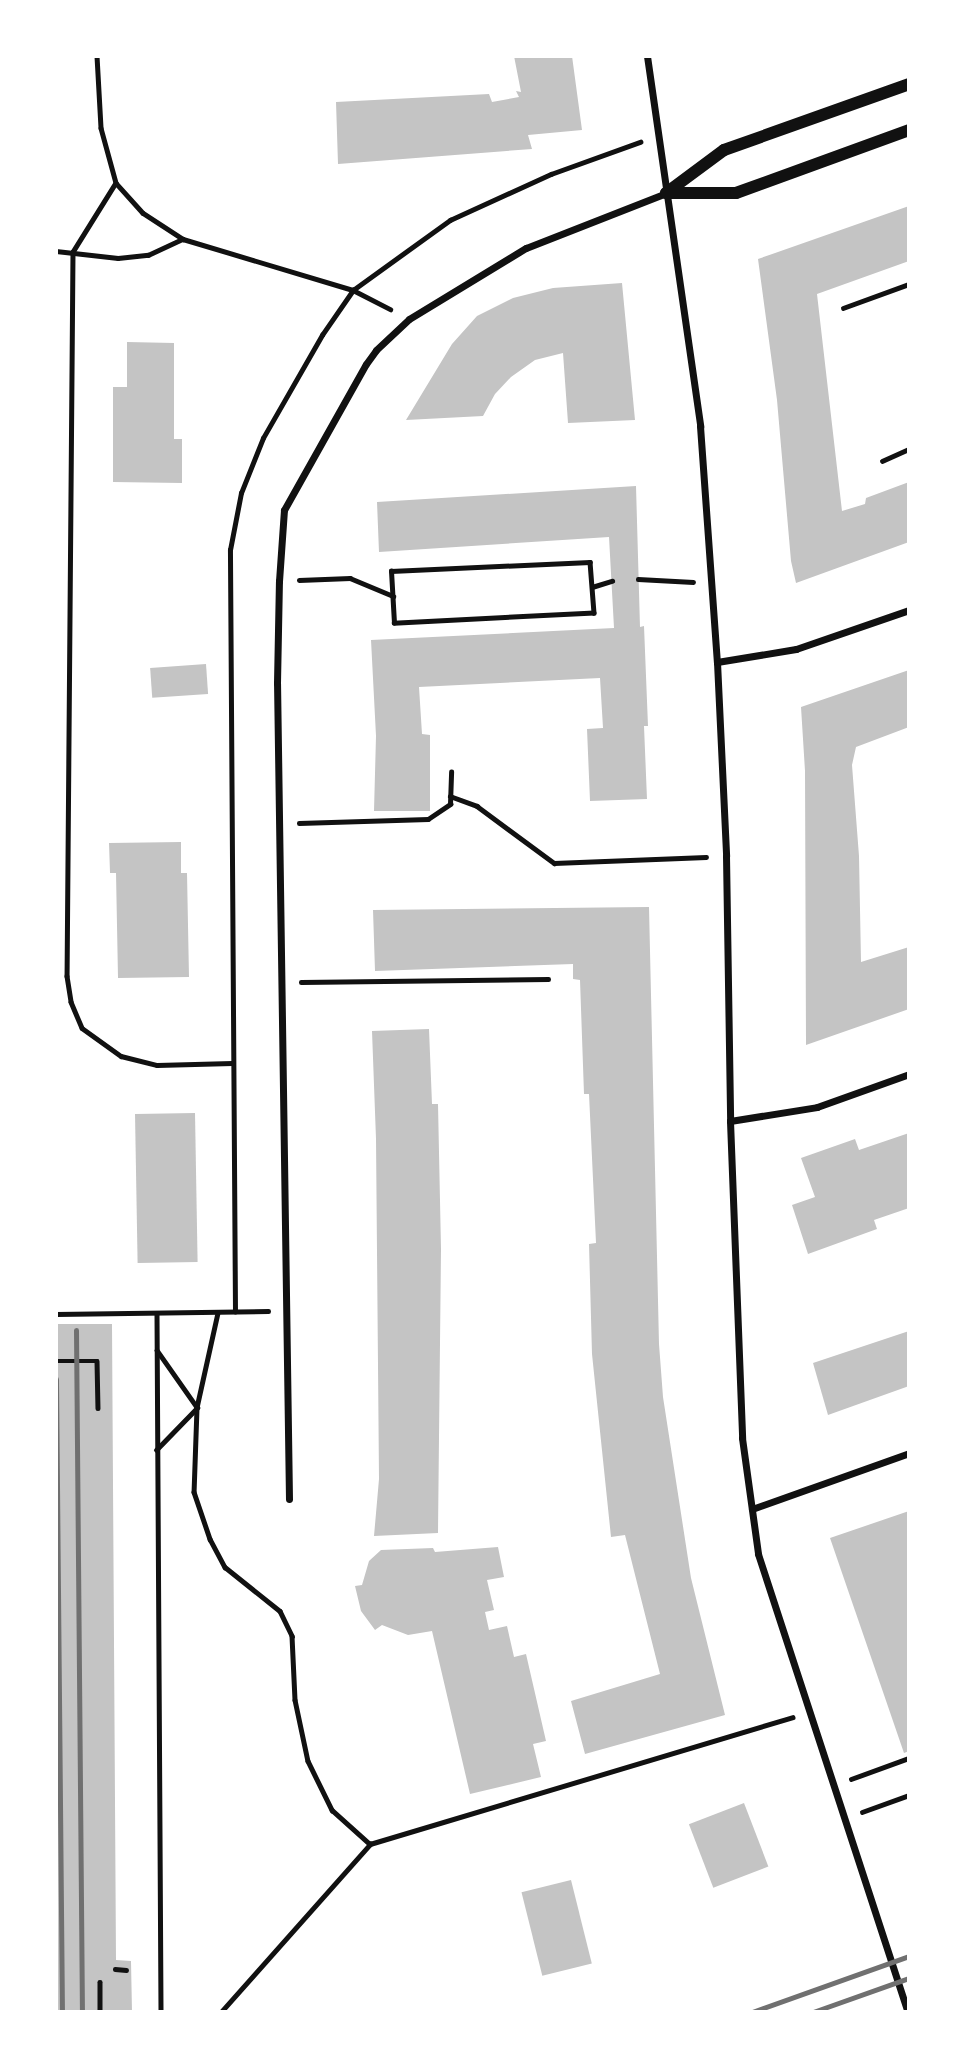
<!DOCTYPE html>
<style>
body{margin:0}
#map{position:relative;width:965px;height:2068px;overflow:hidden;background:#fff;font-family:Georgia,serif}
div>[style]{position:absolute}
.building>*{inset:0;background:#c4c4c4;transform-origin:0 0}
.path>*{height:4.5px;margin:-2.25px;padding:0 2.25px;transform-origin:2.25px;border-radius:2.25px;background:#111}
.minor>*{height:7px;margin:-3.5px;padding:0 3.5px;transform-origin:3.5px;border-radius:3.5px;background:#111}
.tertiary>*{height:12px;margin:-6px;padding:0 6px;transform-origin:6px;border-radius:6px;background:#111}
.rail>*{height:5px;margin:-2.5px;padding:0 2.5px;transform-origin:2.5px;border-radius:2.5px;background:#707070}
span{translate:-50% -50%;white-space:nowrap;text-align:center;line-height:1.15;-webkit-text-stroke:5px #fff;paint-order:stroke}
.frame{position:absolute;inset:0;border:58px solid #fff;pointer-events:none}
</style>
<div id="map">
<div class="building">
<div style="clip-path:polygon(514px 56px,572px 56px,582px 130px,528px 135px,532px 149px,338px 164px,336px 102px,489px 94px,492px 102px,519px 97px,516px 91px,521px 92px)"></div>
<div style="clip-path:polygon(909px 206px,909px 261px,817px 294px,842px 511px,865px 504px,866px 498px,909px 482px,909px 542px,796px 583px,791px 561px,777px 400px,758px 259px)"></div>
<div style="clip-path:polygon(622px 283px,635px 420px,568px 423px,563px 353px,535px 360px,511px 377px,495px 394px,483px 416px,406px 420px,452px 344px,477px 316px,513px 298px,553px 288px)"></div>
<div style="clip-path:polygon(127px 342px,174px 343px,174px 439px,182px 439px,182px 483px,113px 482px,113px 387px,127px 387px)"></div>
<div style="clip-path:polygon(636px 486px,640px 627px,644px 626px,648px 726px,644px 726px,647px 799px,590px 801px,587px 729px,603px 728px,600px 678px,419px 687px,422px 734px,430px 735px,430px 811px,374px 811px,376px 736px,371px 640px,614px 628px,609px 537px,379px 552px,377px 502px)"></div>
<div style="left:206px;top:664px;width:30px;height:56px;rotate:86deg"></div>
<div style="clip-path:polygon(909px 670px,909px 727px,856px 747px,852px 765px,859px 856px,861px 962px,909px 947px,909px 1009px,806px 1045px,805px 771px,801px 707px)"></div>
<div style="clip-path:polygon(181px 842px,181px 873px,187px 873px,189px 977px,118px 978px,116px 873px,110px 873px,109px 843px)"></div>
<div style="clip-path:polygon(649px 907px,659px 1344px,663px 1397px,691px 1578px,725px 1715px,585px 1754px,571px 1701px,660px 1674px,625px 1535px,611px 1537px,592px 1354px,589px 1244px,596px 1243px,589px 1094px,584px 1094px,580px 980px,573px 979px,573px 964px,375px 971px,373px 910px)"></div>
<div style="clip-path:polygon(429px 1029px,432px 1104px,438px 1104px,441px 1249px,438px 1533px,374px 1536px,379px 1479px,376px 1139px,372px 1031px)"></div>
<div style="left:195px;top:1113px;width:149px;height:60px;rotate:89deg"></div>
<div style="clip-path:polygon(909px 1133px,909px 1208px,874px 1220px,877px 1229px,808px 1254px,792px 1205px,815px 1197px,801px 1158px,855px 1139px,859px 1150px)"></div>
<div style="clip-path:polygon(56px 1324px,112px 1324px,116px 1960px,131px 1961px,132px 2012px,56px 2012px)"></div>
<div style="clip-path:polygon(909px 1331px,909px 1386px,828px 1415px,813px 1363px)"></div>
<div style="clip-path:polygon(909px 1511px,909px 1751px,904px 1753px,830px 1538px)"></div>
<div style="clip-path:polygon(498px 1547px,504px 1577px,487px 1580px,494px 1610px,485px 1612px,489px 1630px,507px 1626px,514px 1657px,526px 1654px,546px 1741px,533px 1744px,541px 1777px,470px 1794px,432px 1631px,408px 1635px,382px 1625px,375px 1630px,361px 1611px,355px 1586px,362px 1585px,369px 1561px,381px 1550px,433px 1548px,435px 1552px)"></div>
<div style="left:744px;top:1803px;width:68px;height:59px;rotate:69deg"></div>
<div style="left:571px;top:1880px;width:86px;height:51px;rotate:76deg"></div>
</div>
<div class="path">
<div style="left:97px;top:56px;width:72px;rotate:86.8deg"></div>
<div style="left:101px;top:128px;width:57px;rotate:74.7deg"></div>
<div style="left:116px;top:183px;width:40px;rotate:48deg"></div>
<div style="left:143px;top:213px;width:48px;rotate:33deg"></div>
<div style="left:183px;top:239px;width:177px;rotate:16.7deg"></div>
<div style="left:353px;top:290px;width:42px;rotate:27.2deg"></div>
<div style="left:116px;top:183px;width:81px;rotate:121.9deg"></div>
<div style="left:73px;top:252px;width:724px;rotate:90.47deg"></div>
<div style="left:67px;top:976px;width:26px;rotate:81deg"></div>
<div style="left:71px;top:1002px;width:28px;rotate:67deg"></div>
<div style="left:82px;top:1028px;width:48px;rotate:35.7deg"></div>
<div style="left:121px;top:1056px;width:37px;rotate:14deg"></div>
<div style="left:157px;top:1065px;width:75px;rotate:-1.5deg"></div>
<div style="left:56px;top:251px;width:62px;rotate:6.4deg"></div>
<div style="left:118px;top:258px;width:30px;rotate:-6deg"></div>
<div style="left:148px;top:255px;width:38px;rotate:-25deg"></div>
<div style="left:843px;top:308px;width:70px;rotate:-20deg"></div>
<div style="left:882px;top:461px;width:30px;rotate:-24deg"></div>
<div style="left:590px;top:562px;width:51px;rotate:85.5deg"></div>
<div style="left:594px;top:613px;width:200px;rotate:177.1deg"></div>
<div style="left:394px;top:623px;width:52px;rotate:-93.3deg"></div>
<div style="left:391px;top:571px;width:199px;rotate:-2.6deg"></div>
<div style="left:638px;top:579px;width:55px;rotate:3.1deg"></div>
<div style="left:299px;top:580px;width:51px;rotate:-2.2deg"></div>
<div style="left:350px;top:578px;width:47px;rotate:22.7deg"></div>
<div style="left:592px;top:587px;width:21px;rotate:-17deg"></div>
<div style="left:450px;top:796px;width:29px;rotate:20deg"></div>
<div style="left:477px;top:806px;width:96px;rotate:36.5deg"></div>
<div style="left:554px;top:863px;width:152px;rotate:-2.3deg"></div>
<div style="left:299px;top:823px;width:129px;rotate:-1.8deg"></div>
<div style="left:428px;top:819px;width:27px;rotate:-34deg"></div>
<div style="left:450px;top:804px;width:32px;rotate:-88deg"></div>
<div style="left:301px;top:982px;width:247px;rotate:-0.7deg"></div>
<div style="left:235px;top:1312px;width:762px;rotate:-90.38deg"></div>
<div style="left:230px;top:550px;width:58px;rotate:-79.1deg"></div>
<div style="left:241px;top:493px;width:59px;rotate:-68.2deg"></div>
<div style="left:263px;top:438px;width:119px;rotate:-60.2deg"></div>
<div style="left:322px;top:335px;width:55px;rotate:-55.4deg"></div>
<div style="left:353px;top:290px;width:120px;rotate:-35.8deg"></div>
<div style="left:450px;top:220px;width:111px;rotate:-24.5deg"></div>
<div style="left:551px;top:174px;width:95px;rotate:-19.8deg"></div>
<div style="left:218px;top:1313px;width:97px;rotate:102.5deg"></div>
<div style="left:197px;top:1408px;width:84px;rotate:92deg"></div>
<div style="left:194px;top:1492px;width:50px;rotate:71.2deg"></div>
<div style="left:210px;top:1539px;width:32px;rotate:62deg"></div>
<div style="left:225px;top:1567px;width:70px;rotate:38.7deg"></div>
<div style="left:280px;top:1611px;width:28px;rotate:64deg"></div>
<div style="left:292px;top:1636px;width:64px;rotate:87.3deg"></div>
<div style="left:295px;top:1700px;width:62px;rotate:78deg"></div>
<div style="left:308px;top:1761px;width:55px;rotate:63.9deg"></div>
<div style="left:332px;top:1810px;width:51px;rotate:41.8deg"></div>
<div style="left:56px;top:1314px;width:212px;rotate:-0.8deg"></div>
<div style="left:157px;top:1314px;width:698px;rotate:89.67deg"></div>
<div style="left:56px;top:1361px;width:41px"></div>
<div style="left:97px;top:1361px;width:47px;rotate:88.8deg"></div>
<div style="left:156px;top:1450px;width:59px;rotate:-45.7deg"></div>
<div style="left:197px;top:1408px;width:70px;rotate:-125.1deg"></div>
<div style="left:851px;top:1779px;width:62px;rotate:-19.9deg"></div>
<div style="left:862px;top:1812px;width:50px;rotate:-19.9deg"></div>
<div style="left:115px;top:1969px;width:11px;rotate:5deg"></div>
<div style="left:100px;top:1982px;width:30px;rotate:90deg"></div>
<div style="left:221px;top:2012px;width:225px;rotate:-48.4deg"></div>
<div style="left:370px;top:1844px;width:441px;rotate:-16.7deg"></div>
</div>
<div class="minor">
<div style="left:647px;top:56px;width:374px;rotate:81.8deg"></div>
<div style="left:700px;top:426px;width:237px;rotate:85.9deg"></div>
<div style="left:717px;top:662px;width:194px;rotate:87.3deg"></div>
<div style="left:726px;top:856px;width:265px;rotate:89.1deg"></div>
<div style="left:730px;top:1121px;width:317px;rotate:87.8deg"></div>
<div style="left:742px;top:1438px;width:117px;rotate:82.1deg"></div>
<div style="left:758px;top:1554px;width:482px;rotate:71.9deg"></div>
<div style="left:717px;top:662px;width:80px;rotate:-9.3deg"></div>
<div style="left:796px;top:649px;width:120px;rotate:-19deg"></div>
<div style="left:730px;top:1121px;width:88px;rotate:-9.1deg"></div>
<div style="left:817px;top:1107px;width:98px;rotate:-19.7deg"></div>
<div style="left:289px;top:1499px;width:816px;rotate:-90.84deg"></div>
<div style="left:277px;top:683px;width:102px;rotate:-88.9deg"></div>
<div style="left:279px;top:581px;width:71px;rotate:-86deg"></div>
<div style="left:284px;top:510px;width:167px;rotate:-60.7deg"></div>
<div style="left:366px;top:364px;width:17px;rotate:-54deg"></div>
<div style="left:376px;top:350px;width:45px;rotate:-43.2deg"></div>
<div style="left:409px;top:319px;width:137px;rotate:-31.3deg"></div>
<div style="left:526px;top:248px;width:150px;rotate:-21.4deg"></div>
<div style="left:752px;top:1509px;width:167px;rotate:-19.6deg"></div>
</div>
<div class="tertiary">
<div style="left:666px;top:193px;width:72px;rotate:-36.6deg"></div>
<div style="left:724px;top:150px;width:196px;rotate:-19.6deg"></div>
<div style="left:666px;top:193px;width:70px"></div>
<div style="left:736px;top:193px;width:184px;rotate:-20deg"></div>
</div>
<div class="rail">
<div style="left:76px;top:1330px;width:682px;rotate:89.5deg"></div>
<div style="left:56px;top:1379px;width:633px;rotate:89.46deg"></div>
<div style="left:752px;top:2012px;width:167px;rotate:-19.6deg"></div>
<div style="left:813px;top:2012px;width:102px;rotate:-19.5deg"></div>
</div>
<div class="frame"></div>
</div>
